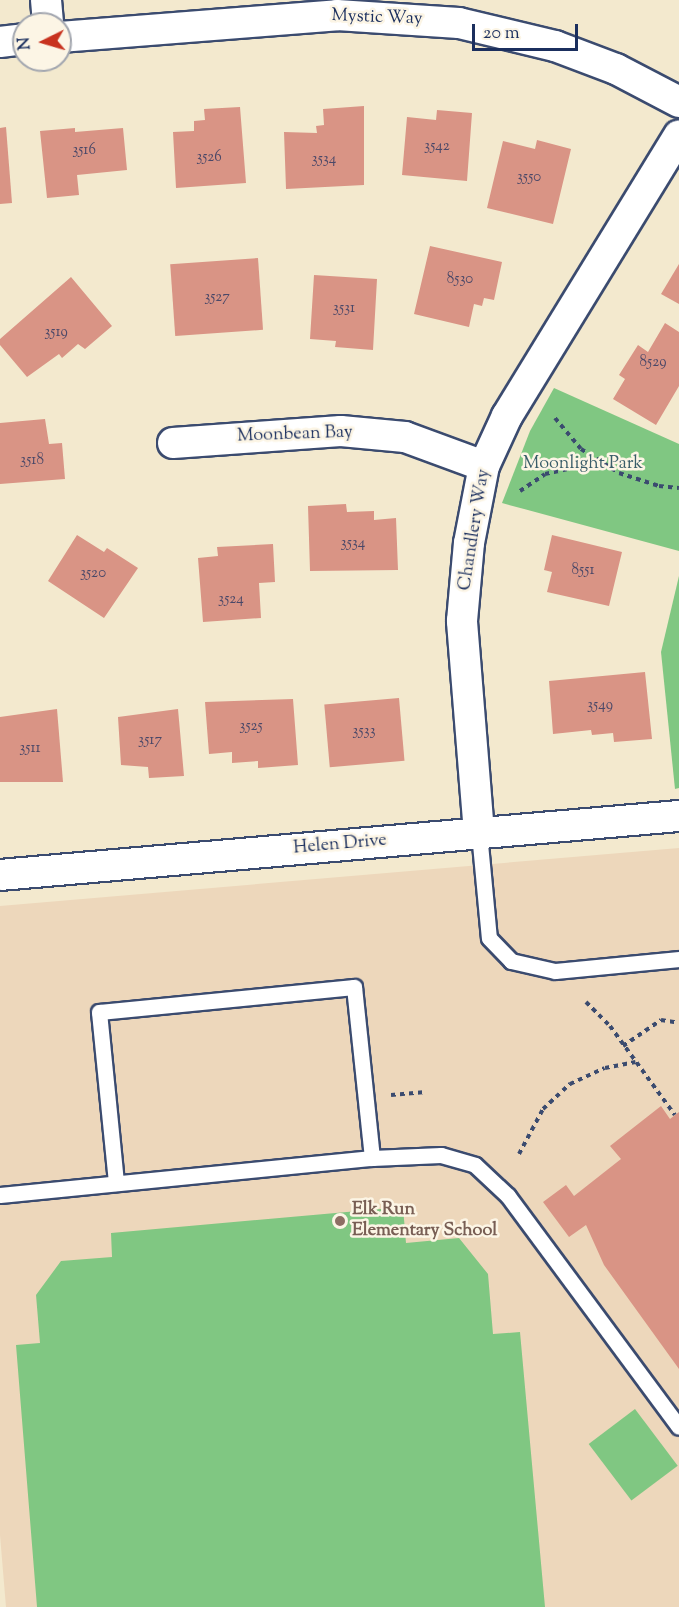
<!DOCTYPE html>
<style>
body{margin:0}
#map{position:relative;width:679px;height:1607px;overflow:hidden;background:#f3e9ce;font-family:"Sorts Mill Goudy",serif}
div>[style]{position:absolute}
.built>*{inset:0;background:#edd7bb}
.green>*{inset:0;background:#80c782;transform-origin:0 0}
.building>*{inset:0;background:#d99485;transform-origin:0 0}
.path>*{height:4px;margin-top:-2px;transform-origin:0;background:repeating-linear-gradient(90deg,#3b4b6f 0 4.5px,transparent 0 9px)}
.roads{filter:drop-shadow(2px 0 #3b4b6f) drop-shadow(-2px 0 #3b4b6f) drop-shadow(0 2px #3b4b6f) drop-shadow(0 -2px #3b4b6f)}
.service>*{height:15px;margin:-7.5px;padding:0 7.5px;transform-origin:7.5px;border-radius:7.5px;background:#fff}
.minor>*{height:30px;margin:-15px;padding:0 15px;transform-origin:15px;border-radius:15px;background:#fff}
.dots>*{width:16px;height:16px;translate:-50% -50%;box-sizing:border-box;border:3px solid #fcf5e5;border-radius:50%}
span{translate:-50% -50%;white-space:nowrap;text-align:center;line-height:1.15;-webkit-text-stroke:5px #fcf5e5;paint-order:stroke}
.number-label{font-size:15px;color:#4a4868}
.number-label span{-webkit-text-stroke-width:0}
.street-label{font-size:18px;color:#1b2f5e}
.park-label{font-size:18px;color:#395d69}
.education-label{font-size:18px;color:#785e54;font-weight:700}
.left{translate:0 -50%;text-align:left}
.north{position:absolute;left:12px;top:12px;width:60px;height:60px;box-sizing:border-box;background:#fcf5e5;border:2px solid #a2a6af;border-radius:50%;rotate:265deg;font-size:16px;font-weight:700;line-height:24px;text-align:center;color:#1b2f5e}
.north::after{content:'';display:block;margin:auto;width:21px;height:27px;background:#c8321e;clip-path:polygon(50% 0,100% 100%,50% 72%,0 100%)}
.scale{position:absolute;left:472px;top:24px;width:106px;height:27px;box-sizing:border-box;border:3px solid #1b2f5e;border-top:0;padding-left:8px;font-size:18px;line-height:21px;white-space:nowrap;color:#1b2f5e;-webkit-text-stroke:4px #fcf5e5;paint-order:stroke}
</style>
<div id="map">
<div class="built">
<div style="clip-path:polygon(679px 848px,679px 1607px,6px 1607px,0 1535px,0 906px)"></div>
</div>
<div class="green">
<div style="clip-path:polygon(554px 388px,679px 444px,679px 551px,502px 503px,530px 431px)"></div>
<div style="clip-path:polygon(679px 576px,679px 788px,675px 789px,661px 652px)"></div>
<div style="clip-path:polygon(403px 1207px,406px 1243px,459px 1238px,488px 1274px,493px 1334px,520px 1332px,545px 1607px,37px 1607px,16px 1345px,40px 1343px,36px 1295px,61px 1261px,112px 1257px,111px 1233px)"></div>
<div style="left:635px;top:1409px;width:71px;height:58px;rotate:53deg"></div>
</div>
<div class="building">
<div style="clip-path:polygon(364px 106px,364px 185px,286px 189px,284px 132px,317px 133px,316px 126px,324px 125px,323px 109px)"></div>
<div style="clip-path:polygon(240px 107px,246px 183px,176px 188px,173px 132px,194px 131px,194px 121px,205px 120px,204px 109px)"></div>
<div style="clip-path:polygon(437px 110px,472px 113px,467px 181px,402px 175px,407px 117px,436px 120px)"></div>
<div style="clip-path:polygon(6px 127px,12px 203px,0 204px,0 128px)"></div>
<div style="clip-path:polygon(75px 128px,75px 132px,123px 128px,127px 170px,77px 175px,79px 195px,47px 198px,40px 131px)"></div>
<div style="clip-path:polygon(537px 140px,571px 149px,553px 224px,487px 208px,503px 141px,535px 149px)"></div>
<div style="clip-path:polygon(430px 246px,502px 262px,494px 300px,484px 298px,482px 306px,474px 304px,469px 327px,414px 314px)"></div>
<div style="left:258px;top:258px;width:72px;height:88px;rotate:86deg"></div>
<div style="clip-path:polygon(679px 264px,679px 304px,661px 294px)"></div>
<div style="clip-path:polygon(314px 275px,377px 279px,373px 350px,335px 347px,336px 341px,310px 339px)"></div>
<div style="clip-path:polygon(71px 277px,112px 326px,85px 349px,78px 344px,62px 358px,59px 354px,27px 377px,0 345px,0 339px)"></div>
<div style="clip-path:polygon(665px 323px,679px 332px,679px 386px,656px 425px,613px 399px,625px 379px,619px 375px,638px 345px,648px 352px)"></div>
<div style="clip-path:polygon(45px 419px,49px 444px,62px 443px,65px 479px,0 484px,0 423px)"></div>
<div style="clip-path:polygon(346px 504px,347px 512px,374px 511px,374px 520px,396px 518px,398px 570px,310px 571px,308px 506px)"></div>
<div style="clip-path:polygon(77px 535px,104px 552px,107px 548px,138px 568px,104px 618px,48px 581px)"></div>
<div style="clip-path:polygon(552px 535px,622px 552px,609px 606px,547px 592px,552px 572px,544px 570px)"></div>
<div style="clip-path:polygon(273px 544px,275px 582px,259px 583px,261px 618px,203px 622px,198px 558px,218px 556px,217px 547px)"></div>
<div style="clip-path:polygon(645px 672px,652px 739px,614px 742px,613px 733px,592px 735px,591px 730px,553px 734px,549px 681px)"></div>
<div style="left:399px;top:698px;width:63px;height:75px;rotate:85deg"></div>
<div style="clip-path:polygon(293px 699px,298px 765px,258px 768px,258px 761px,232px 763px,232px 752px,209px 754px,205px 702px)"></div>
<div style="clip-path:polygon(57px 709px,63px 782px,0 782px,0 717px)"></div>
<div style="clip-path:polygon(178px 709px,184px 776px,149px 778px,148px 767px,121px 765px,118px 717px)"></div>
<div style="clip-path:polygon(661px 1106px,670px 1119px,679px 1112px,679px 1369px,604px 1265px,586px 1225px,569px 1237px,543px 1202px,566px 1185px,574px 1196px,621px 1159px,610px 1146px)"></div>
</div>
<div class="path">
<div style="left:555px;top:418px;width:40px;rotate:50deg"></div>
<div style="left:581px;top:449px;width:45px;rotate:32.3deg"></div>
<div style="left:619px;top:473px;width:42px;rotate:18deg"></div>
<div style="left:659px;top:486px;width:20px;rotate:6deg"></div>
<div style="left:520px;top:491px;width:30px;rotate:-34deg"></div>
<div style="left:545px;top:474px;width:56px;rotate:-12.3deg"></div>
<div style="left:586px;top:1002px;width:34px;rotate:45deg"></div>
<div style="left:610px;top:1026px;width:110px;rotate:53.9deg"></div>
<div style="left:623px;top:1046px;width:46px;rotate:-34.4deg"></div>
<div style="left:661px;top:1020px;width:18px;rotate:9deg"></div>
<div style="left:391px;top:1095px;width:32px;rotate:-5deg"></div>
<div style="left:519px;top:1154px;width:51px;rotate:-61.9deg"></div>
<div style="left:543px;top:1109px;width:37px;rotate:-43deg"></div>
<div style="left:570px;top:1084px;width:38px;rotate:-25deg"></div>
<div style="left:605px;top:1068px;width:31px;rotate:-11deg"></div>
</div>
<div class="roads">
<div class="service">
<div style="left:479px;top:833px;width:105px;rotate:84.6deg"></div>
<div style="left:489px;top:938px;width:32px;rotate:46deg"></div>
<div style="left:511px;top:961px;width:45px;rotate:12.8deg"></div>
<div style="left:555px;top:971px;width:125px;rotate:-5.5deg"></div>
<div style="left:372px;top:1158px;width:69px;rotate:-2.5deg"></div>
<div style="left:441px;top:1155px;width:35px;rotate:16deg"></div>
<div style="left:475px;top:1165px;width:45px;rotate:43.2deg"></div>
<div style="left:508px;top:1196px;width:287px;rotate:53.5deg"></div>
<div style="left:0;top:1195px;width:374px;rotate:-5.7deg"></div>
<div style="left:372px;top:1158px;width:172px;rotate:-96deg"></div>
<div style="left:354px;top:987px;width:256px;rotate:174.4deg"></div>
<div style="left:99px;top:1012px;width:172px;rotate:84.3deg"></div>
</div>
<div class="minor">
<div style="left:46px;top:0;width:24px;rotate:85deg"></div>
<div style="left:60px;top:37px;width:278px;rotate:-4.5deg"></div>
<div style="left:337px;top:15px;width:122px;rotate:3.8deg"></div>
<div style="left:459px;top:23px;width:99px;rotate:13.5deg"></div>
<div style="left:555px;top:46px;width:65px;rotate:20.7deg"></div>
<div style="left:616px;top:69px;width:71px;rotate:27.6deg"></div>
<div style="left:0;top:42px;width:24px;rotate:-7deg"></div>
<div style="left:173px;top:443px;width:168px;rotate:-4.1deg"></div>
<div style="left:341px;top:431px;width:64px;rotate:5.4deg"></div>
<div style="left:405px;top:437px;width:84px;rotate:20.2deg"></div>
<div style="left:479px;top:833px;width:213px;rotate:-94.6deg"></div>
<div style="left:462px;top:621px;width:78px;rotate:-84.9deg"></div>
<div style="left:469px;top:543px;width:78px;rotate:-79deg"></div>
<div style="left:484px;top:466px;width:55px;rotate:-65.3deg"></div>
<div style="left:507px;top:416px;width:329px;rotate:-58.5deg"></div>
<div style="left:0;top:875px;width:682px;rotate:-4.97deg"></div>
</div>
</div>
<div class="dots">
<div style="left:340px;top:1221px;background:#8d6e63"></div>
</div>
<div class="number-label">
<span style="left:437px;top:147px">3542</span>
<span style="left:84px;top:151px">3516</span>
<span style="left:209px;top:158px">3526</span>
<span style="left:324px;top:160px">3534</span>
<span style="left:529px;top:178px">3550</span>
<span style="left:460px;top:280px">8530</span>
<span style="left:217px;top:298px">3527</span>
<span style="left:344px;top:309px">3531</span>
<span style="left:56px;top:333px">3519</span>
<span style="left:653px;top:363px">8529</span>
<span style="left:32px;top:461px">3518</span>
<span style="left:353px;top:544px">3534</span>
<span style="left:583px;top:571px">8551</span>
<span style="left:93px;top:574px">3520</span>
<span style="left:231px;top:600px">3524</span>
<span style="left:600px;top:706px">3549</span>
<span style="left:251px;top:727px">3525</span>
<span style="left:364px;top:732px">3533</span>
<span style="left:150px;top:741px">3517</span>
<span style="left:30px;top:749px">3511</span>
</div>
<div class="street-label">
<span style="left:377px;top:18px;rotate:2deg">Mystic Way</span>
<span style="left:295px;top:435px;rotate:-2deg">Moonbean Bay</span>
<span style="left:475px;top:530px;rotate:-81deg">Chandlery Way</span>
<span style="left:340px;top:845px;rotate:-5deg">Helen Drive</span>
</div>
<div class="park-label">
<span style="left:583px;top:464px">Moonlight Park</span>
</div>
<div class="education-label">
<span class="left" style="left:352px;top:1221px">Elk Run<br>Elementary School</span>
</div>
<div class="north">N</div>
<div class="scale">20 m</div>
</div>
